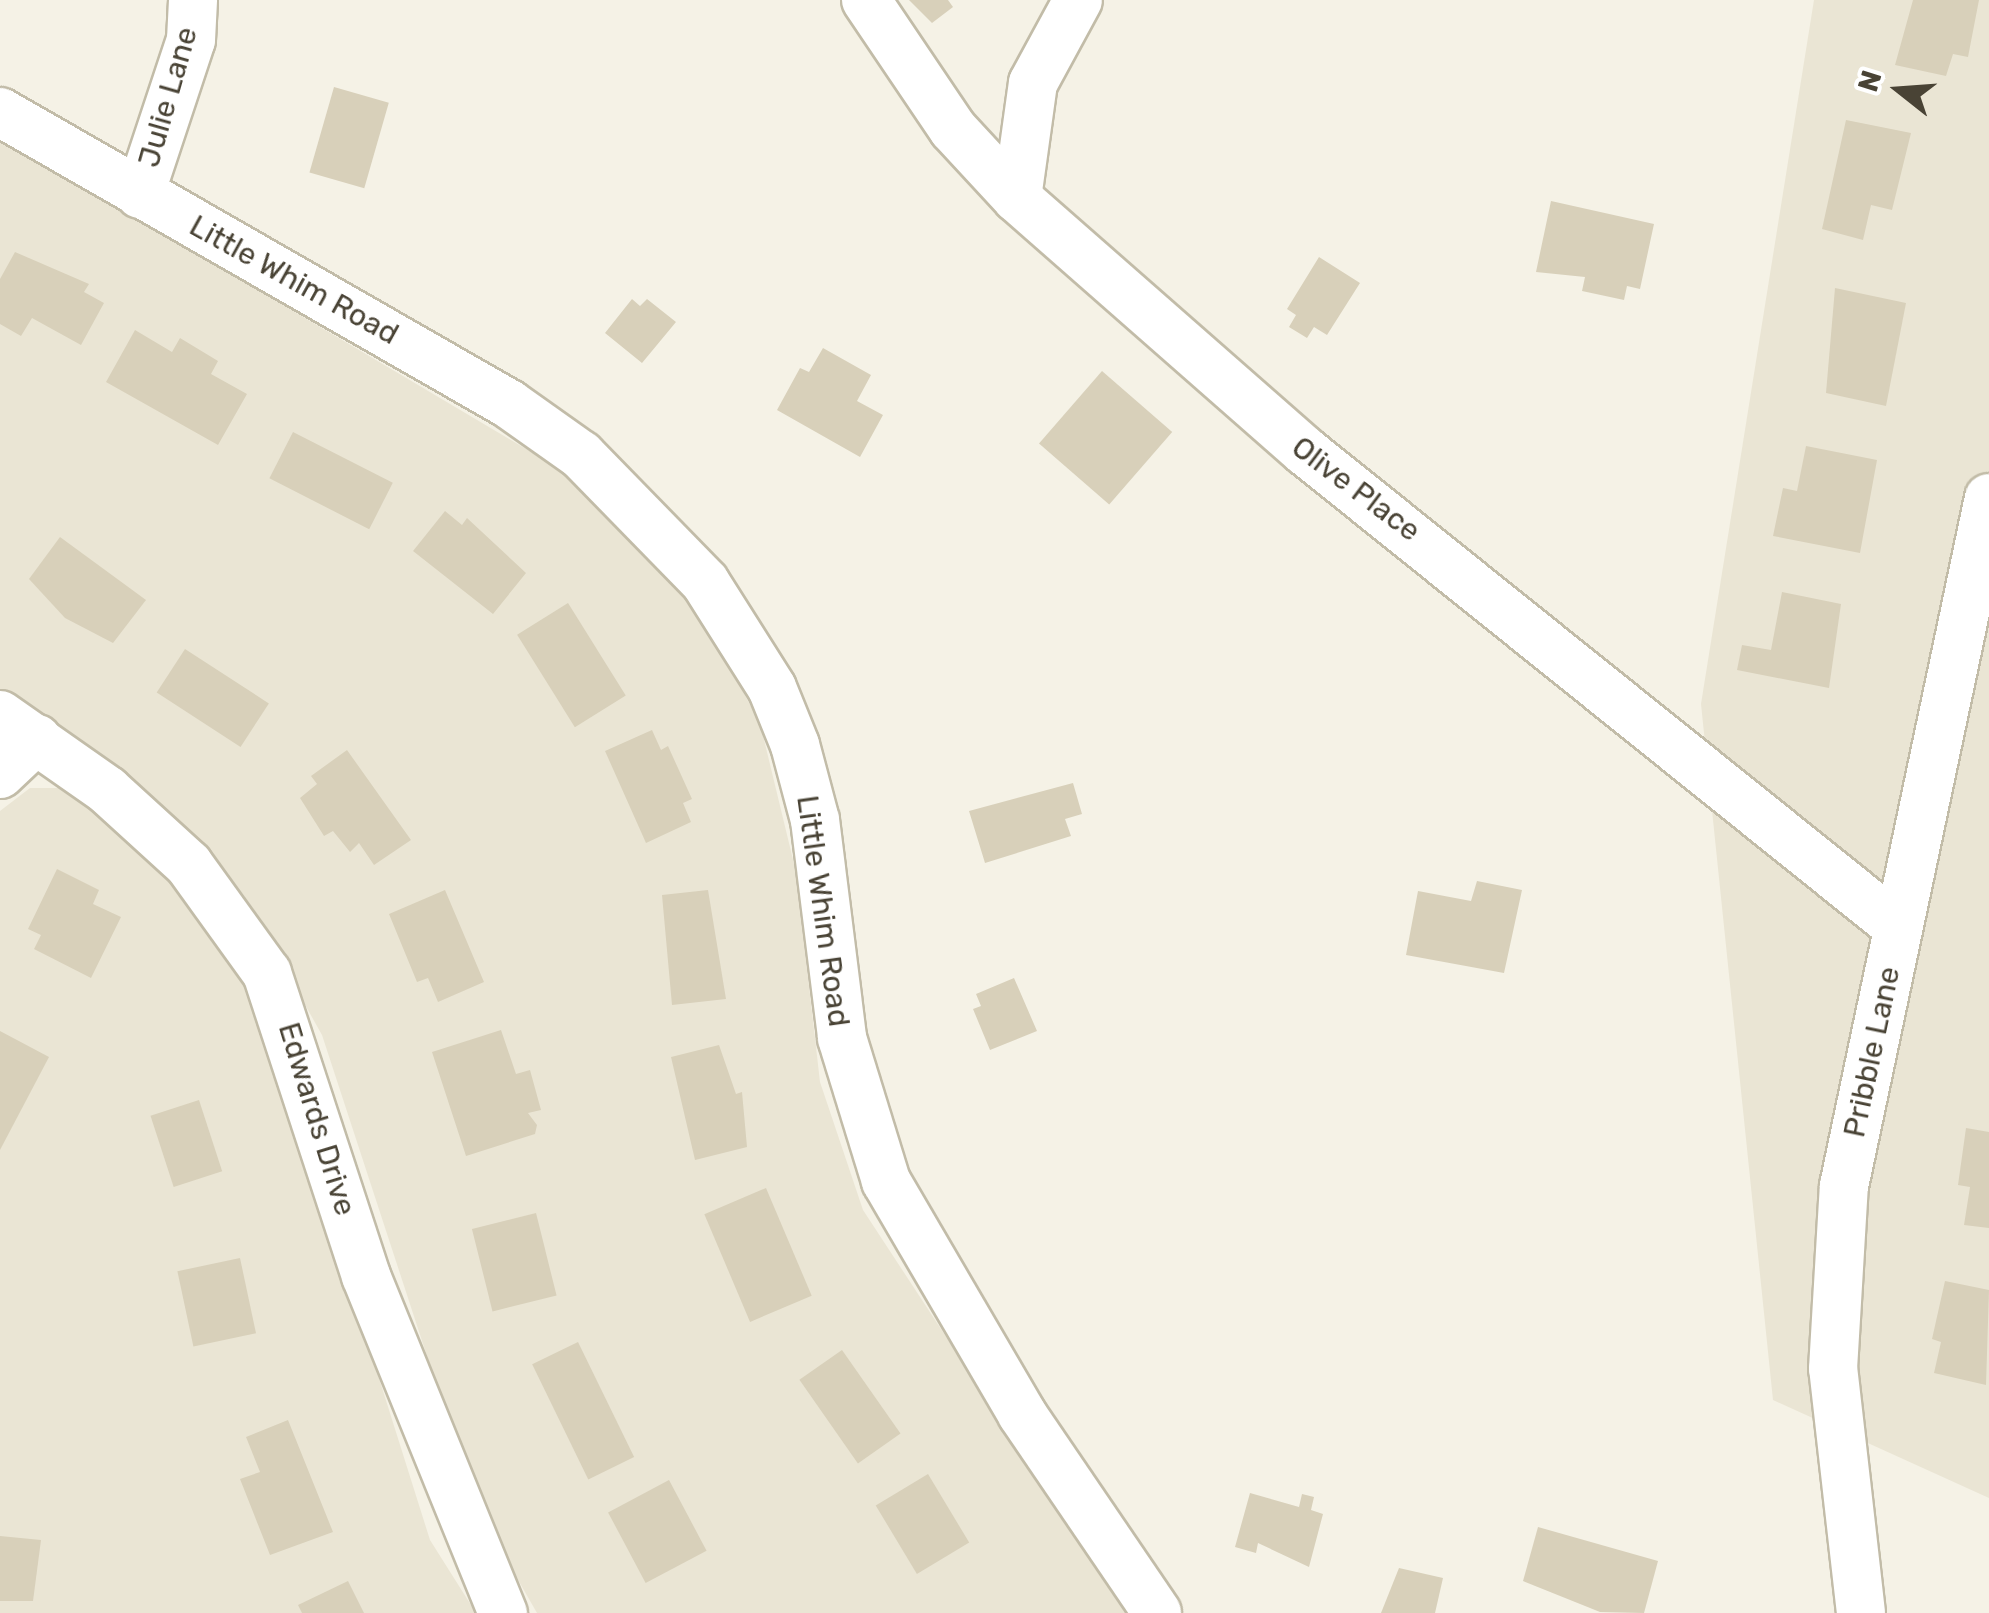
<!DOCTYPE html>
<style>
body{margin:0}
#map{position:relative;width:1989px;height:1613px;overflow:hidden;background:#f5f2e6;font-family:Rubik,sans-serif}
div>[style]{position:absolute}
.residential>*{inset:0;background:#eae5d4}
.building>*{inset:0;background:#d8d0ba;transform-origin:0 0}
.roads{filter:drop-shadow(2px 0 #c2bca8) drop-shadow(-2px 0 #c2bca8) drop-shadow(0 2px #c2bca8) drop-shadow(0 -2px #c2bca8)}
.minor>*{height:48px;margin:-24px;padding:0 24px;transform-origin:24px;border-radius:24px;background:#fff}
span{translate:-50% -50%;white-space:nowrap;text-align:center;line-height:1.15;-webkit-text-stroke:8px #fff;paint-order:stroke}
.street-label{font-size:30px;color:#494335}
.north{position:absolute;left:1849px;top:40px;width:100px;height:100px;-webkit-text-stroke:8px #fff;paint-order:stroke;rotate:287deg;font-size:28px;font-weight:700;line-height:40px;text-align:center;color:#494335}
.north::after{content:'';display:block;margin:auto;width:35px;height:45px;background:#494335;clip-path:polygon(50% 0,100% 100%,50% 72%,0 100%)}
</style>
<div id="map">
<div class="residential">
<div style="clip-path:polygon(1814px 0,1989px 0,1989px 1498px,1773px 1400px,1701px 704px)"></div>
<div style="clip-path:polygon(0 137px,580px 481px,690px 594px,760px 723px,796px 872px,820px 1082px,863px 1210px,1127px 1613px,537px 1613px,476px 1506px,322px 1035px,243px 894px,98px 766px,0 698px)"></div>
<div style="clip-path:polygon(30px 788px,68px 788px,195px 893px,262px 1007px,430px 1540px,476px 1613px,0 1613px,0 811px)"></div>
</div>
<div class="building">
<div style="clip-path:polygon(909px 0,948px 0,953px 7px,932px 23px)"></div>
<div style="clip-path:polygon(1913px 0,1979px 0,1968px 57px,1953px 54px,1946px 76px,1895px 65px)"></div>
<div style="left:334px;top:87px;width:57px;height:89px;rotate:16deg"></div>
<div style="clip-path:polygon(1846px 120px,1911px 133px,1892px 210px,1871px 205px,1863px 240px,1822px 229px)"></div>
<div style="clip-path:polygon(1551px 201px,1654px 224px,1640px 289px,1627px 286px,1624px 300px,1582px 291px,1585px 277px,1536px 272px)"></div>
<div style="clip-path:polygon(15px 252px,89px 284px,84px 292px,104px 303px,81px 345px,32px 318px,21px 336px,0 324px,0 279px)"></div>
<div style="clip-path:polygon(1319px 257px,1360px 283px,1327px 335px,1314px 327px,1307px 338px,1289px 327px,1296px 315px,1287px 309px)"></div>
<div style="clip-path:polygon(1835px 288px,1906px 303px,1886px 406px,1826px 393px)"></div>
<div style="clip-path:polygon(632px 299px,640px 306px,647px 299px,676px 322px,642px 363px,605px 333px)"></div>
<div style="clip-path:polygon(135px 330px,172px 352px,180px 338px,218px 361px,211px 374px,247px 394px,218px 445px,106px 382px)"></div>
<div style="clip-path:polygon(823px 348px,871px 375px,857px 401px,883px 415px,860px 457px,777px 410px,800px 368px,809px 372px)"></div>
<div style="left:1102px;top:371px;width:93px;height:96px;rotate:41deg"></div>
<div style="left:293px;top:432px;width:112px;height:52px;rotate:27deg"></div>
<div style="clip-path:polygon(1806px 446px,1877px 460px,1860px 553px,1773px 536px,1783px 488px,1797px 491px)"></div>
<div style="clip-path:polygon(445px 511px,462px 525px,467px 518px,526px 573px,493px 614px,413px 551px)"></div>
<div style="clip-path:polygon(60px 537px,146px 600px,113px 643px,65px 618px,29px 579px)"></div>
<div style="clip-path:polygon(1782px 592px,1841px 604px,1829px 688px,1737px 670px,1742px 645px,1771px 650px)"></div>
<div style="left:568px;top:603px;width:109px;height:60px;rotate:58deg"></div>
<div style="left:185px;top:649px;width:100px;height:52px;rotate:33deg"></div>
<div style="clip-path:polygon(652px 730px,661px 750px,668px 746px,692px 799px,683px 803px,691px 822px,646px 843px,605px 751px)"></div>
<div style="clip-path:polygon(347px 750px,411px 840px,374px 865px,359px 843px,350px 852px,333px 831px,324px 836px,300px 798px,317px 784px,311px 776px)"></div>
<div style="clip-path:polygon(1073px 783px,1082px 814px,1065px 819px,1071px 836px,985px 863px,969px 811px)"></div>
<div style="clip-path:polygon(57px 869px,99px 890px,93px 904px,121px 917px,91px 978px,34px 949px,41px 935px,28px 929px)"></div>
<div style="clip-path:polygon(1477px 881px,1522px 890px,1504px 973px,1406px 955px,1418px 891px,1471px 901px)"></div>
<div style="clip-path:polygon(445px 890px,484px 982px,438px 1002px,428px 978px,417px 982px,389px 914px)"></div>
<div style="clip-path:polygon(708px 890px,726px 999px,672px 1005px,662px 895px)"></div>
<div style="clip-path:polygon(1014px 978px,1037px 1031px,990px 1050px,973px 1009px,981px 1006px,976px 994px)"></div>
<div style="clip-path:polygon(501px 1030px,516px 1074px,530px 1070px,541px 1110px,528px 1113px,537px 1125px,535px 1134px,466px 1156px,432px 1052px)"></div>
<div style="clip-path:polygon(0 1031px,49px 1057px,0 1150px)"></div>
<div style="clip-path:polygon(719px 1045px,736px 1094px,742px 1092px,747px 1147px,695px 1160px,671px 1057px)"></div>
<div style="left:199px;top:1100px;width:75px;height:51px;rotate:72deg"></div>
<div style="clip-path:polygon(1966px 1128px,1989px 1132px,1989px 1228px,1964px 1225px,1970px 1187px,1958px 1185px)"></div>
<div style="left:766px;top:1188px;width:117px;height:67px;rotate:67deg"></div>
<div style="left:536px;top:1213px;width:85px;height:66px;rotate:76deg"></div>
<div style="left:240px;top:1258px;width:77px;height:64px;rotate:78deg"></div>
<div style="clip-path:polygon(1945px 1281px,1989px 1290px,1986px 1385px,1934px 1373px,1941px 1342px,1932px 1339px)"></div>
<div style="left:578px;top:1342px;width:128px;height:51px;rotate:64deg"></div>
<div style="left:842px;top:1350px;width:102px;height:52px;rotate:55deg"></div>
<div style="clip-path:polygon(288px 1420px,333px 1532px,270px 1555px,240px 1479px,260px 1472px,246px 1437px)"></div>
<div style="left:928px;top:1474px;width:80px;height:61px;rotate:59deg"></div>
<div style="left:669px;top:1480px;width:80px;height:69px;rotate:62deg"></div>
<div style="clip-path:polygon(1250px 1493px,1299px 1507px,1302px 1494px,1314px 1497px,1311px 1510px,1323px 1514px,1309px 1567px,1258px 1543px,1256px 1553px,1235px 1547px)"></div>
<div style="clip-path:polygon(1538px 1527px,1658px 1561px,1644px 1613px,1600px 1612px,1523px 1581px)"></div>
<div style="clip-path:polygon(0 1536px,41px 1540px,33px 1601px,0 1601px)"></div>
<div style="clip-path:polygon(1399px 1568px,1443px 1578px,1435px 1613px,1381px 1613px)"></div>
<div style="clip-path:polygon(348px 1581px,364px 1613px,302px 1613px,298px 1605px)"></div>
</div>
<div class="roads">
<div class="minor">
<div style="left:866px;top:0;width:156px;rotate:56deg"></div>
<div style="left:953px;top:129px;width:94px;rotate:47.2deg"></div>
<div style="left:1017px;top:198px;width:383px;rotate:41.3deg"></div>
<div style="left:1305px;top:451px;width:760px;rotate:38.75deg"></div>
<div style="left:0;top:112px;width:587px;rotate:29.84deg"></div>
<div style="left:509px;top:404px;width:88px;rotate:35.3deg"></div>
<div style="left:581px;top:455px;width:177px;rotate:45.7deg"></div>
<div style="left:705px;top:582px;width:125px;rotate:57.7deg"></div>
<div style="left:772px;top:688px;width:61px;rotate:68deg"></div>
<div style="left:795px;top:745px;width:78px;rotate:75.1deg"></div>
<div style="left:815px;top:820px;width:220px;rotate:82.9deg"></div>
<div style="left:842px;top:1038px;width:150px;rotate:72.9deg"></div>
<div style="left:886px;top:1181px;width:270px;rotate:59.7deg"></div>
<div style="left:1022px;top:1414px;width:240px;rotate:55.8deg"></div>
<div style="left:140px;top:194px;width:162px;rotate:-71.7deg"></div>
<div style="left:191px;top:40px;width:40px;rotate:-87.1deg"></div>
<div style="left:1017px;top:198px;width:116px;rotate:-82.1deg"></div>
<div style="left:1033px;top:83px;width:94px;rotate:-61.5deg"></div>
<div style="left:0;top:715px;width:131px;rotate:35deg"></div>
<div style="left:107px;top:790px;width:111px;rotate:42.4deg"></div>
<div style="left:189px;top:865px;width:133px;rotate:54.2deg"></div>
<div style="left:267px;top:973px;width:319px;rotate:71.9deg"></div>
<div style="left:366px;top:1276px;width:364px;rotate:67.9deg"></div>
<div style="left:0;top:774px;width:51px;rotate:-43.4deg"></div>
<div style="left:1861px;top:1613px;width:246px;rotate:-96.5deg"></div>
<div style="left:1833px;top:1369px;width:183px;rotate:-86.6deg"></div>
<div style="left:1844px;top:1186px;width:703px;rotate:-78.1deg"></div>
</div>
</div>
<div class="street-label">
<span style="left:168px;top:97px;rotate:-74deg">Julie Lane</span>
<span style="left:294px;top:280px;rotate:29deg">Little Whim Road</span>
<span style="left:1356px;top:489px;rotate:37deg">Olive Place</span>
<span style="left:823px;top:911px;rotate:82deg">Little Whim Road</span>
<span style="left:1872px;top:1052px;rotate:-78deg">Pribble Lane</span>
<span style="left:317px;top:1119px;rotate:73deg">Edwards Drive</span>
</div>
<div class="north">N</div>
</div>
